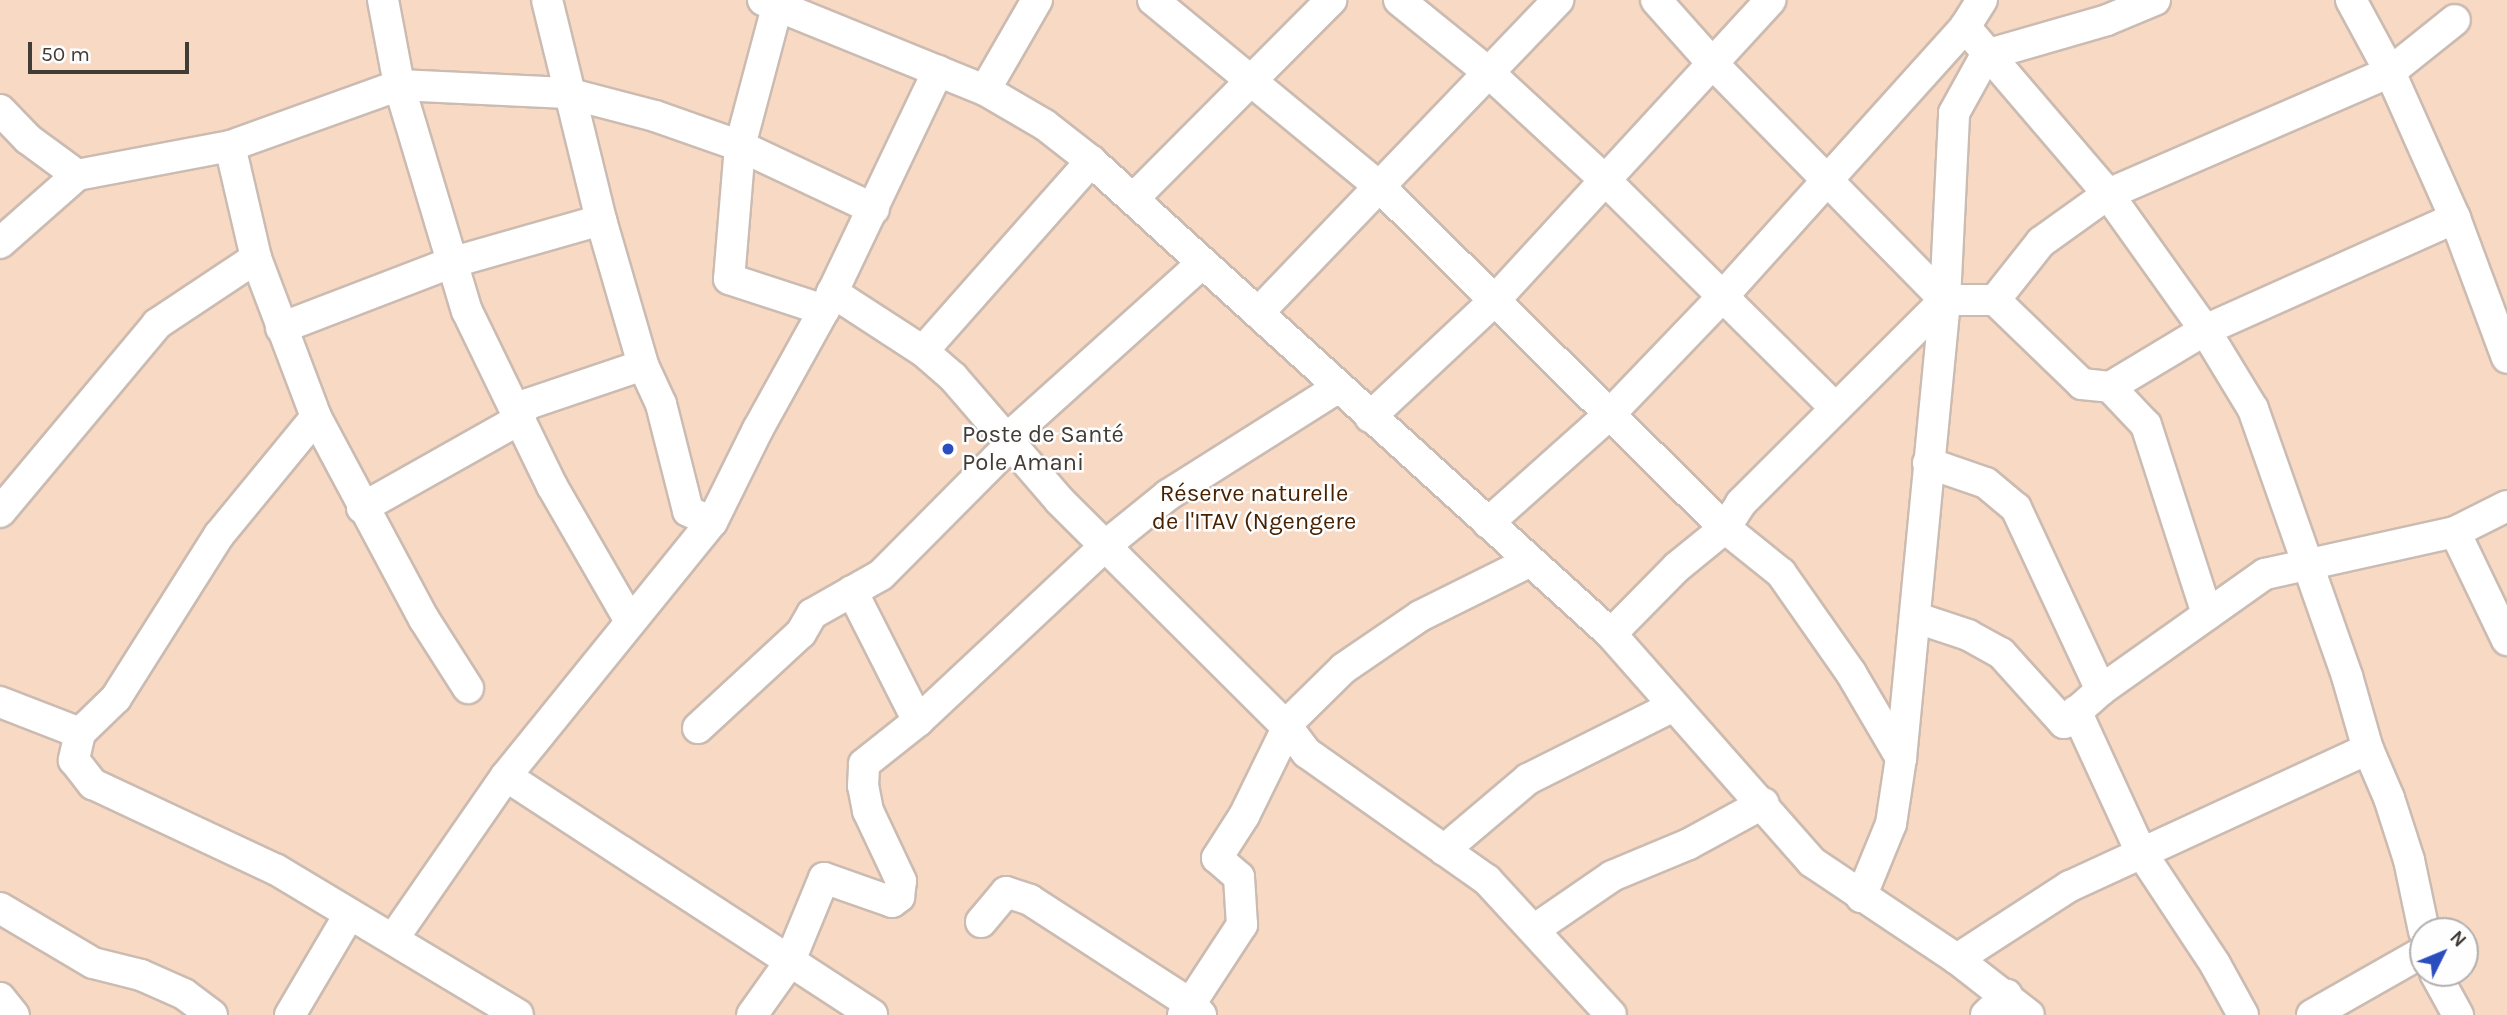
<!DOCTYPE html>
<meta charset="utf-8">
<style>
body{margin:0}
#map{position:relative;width:2507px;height:1015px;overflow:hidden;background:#feede3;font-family:Karla,sans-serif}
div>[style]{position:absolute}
.green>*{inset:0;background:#f8d9c4}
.roads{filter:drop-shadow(2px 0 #cbbbb1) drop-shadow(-2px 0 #cbbbb1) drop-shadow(0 2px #cbbbb1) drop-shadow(0 -2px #cbbbb1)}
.minor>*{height:30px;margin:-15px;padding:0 15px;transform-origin:15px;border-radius:15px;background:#fff}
.dots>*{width:19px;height:19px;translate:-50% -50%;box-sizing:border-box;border:4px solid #fefefe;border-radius:50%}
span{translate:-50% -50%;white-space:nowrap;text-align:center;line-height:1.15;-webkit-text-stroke:5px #fefefe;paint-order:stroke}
.poi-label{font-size:24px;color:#423c37}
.left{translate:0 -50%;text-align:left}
.park-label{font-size:24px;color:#472100}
.north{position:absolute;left:2409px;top:917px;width:70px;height:70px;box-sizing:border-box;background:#fefefe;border:2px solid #b3b0ae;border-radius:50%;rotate:47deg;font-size:19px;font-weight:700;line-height:28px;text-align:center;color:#423c37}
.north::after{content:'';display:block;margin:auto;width:24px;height:32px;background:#2b4ebe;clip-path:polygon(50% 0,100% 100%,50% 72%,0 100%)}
.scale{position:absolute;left:28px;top:42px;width:161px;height:32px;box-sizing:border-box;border:4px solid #423c37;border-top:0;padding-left:9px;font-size:21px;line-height:24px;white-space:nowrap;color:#423c37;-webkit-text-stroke:5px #fefefe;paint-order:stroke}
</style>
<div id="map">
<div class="green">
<div style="clip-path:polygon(evenodd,0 0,2507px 0,2507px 1015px,0 1015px,0 0,2423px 931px,2465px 931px,2465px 973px,2423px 973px,2423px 931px)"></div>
</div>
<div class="roads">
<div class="minor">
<div style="left:383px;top:0;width:86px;rotate:79.3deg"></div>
<div style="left:399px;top:85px;width:236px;rotate:73.3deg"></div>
<div style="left:467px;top:311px;width:195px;rotate:64.1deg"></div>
<div style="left:552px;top:486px;width:156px;rotate:60deg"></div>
<div style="left:547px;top:0;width:227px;rotate:76.2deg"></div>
<div style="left:601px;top:220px;width:151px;rotate:73.8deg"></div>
<div style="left:643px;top:365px;width:43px;rotate:65.2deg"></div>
<div style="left:661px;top:404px;width:110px;rotate:75.8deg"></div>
<div style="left:688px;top:511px;width:26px;rotate:25deg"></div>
<div style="left:763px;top:0;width:240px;rotate:22.1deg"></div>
<div style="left:985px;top:90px;width:69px;rotate:30.3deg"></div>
<div style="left:1045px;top:125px;width:58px;rotate:38deg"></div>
<div style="left:1091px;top:161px;width:703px;rotate:42.29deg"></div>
<div style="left:1611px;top:634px;width:304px;rotate:48.6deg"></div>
<div style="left:1812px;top:862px;width:174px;rotate:33.8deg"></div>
<div style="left:1957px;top:959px;width:91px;rotate:37.9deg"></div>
<div style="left:1153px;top:0;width:296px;rotate:39.5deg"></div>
<div style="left:1381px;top:188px;width:484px;rotate:44.7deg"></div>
<div style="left:1725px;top:528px;width:72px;rotate:38.8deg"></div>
<div style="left:1781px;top:573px;width:122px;rotate:55deg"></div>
<div style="left:1851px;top:673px;width:99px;rotate:59.5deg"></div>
<div style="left:1399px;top:0;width:114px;rotate:39deg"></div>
<div style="left:1488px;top:72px;width:161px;rotate:42.7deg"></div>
<div style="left:1606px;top:181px;width:322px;rotate:44.7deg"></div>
<div style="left:1656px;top:0;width:87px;rotate:48.3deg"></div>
<div style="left:1714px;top:65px;width:330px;rotate:45.5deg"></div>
<div style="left:1945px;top:300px;width:50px"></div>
<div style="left:1995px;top:300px;width:121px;rotate:44deg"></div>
<div style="left:2082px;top:384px;width:28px;rotate:6deg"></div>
<div style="left:2110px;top:387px;width:111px;rotate:-31deg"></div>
<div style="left:2205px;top:330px;width:274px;rotate:-24.1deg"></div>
<div style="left:2351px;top:0;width:82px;rotate:61.6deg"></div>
<div style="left:2390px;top:72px;width:160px;rotate:66deg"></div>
<div style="left:2455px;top:218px;width:149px;rotate:69.6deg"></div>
<div style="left:777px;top:7px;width:144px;rotate:104.9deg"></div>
<div style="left:740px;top:146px;width:133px;rotate:94.7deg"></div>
<div style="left:729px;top:279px;width:100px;rotate:18.1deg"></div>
<div style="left:1965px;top:27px;width:220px;rotate:49.4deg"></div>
<div style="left:2108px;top:194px;width:167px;rotate:54.5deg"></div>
<div style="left:2205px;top:330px;width:92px;rotate:58.7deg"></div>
<div style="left:2253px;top:409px;width:283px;rotate:70.6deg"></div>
<div style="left:2347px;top:676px;width:76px;rotate:74deg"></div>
<div style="left:2368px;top:749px;width:53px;rotate:66.8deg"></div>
<div style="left:2389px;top:798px;width:65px;rotate:72.1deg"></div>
<div style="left:2409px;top:860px;width:73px;rotate:78.1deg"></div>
<div style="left:985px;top:90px;width:104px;rotate:-60deg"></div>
<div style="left:0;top:110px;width:40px;rotate:46deg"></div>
<div style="left:28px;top:139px;width:61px;rotate:36.3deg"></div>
<div style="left:77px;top:175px;width:156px;rotate:-10.7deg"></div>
<div style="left:230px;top:146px;width:180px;rotate:-19.8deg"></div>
<div style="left:399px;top:85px;width:168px;rotate:2.7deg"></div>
<div style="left:567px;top:93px;width:91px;rotate:14.6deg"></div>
<div style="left:655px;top:116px;width:90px;rotate:19.4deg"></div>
<div style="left:740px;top:146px;width:148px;rotate:25.2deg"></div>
<div style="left:230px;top:146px;width:115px;rotate:76.9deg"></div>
<div style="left:256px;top:258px;width:170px;rotate:69.3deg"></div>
<div style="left:316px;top:417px;width:229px;rotate:61.9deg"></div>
<div style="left:424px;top:619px;width:82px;rotate:57.5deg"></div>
<div style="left:1133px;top:199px;width:281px;rotate:-45.1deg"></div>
<div style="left:0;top:243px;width:103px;rotate:-41.4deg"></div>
<div style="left:832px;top:292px;width:108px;rotate:33deg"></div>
<div style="left:923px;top:351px;width:40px;rotate:41deg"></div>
<div style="left:953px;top:377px;width:162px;rotate:49.2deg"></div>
<div style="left:1059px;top:500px;width:323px;rotate:44.9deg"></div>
<div style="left:1288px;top:728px;width:31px;rotate:53deg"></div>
<div style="left:1307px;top:753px;width:220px;rotate:35.2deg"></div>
<div style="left:1487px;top:880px;width:183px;rotate:47.4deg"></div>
<div style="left:1995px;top:300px;width:74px;rotate:-51.6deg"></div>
<div style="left:2041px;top:242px;width:82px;rotate:-35.6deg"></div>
<div style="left:2108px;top:194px;width:307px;rotate:-23.4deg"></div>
<div style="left:2390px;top:72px;width:83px;rotate:-38.7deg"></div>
<div style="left:1258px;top:313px;width:434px;rotate:-46.2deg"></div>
<div style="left:281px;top:328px;width:181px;rotate:-21deg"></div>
<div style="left:450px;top:263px;width:157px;rotate:-15.9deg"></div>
<div style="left:923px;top:351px;width:254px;rotate:-48.5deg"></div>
<div style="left:2110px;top:387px;width:52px;rotate:46.5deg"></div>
<div style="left:2146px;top:425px;width:199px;rotate:72.1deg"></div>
<div style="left:316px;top:417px;width:153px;rotate:129.4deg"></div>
<div style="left:219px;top:535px;width:193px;rotate:122.3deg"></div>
<div style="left:116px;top:698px;width:50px;rotate:135.8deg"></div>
<div style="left:80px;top:733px;width:28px;rotate:103deg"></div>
<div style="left:74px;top:760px;width:31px;rotate:52deg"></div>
<div style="left:93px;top:784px;width:203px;rotate:25.1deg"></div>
<div style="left:277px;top:870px;width:281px;rotate:31deg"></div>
<div style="left:1370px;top:417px;width:168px;rotate:-43.1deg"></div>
<div style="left:1493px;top:302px;width:410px;rotate:-47.4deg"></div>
<div style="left:1008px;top:438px;width:260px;rotate:-42deg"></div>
<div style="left:1928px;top:463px;width:61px;rotate:19deg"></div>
<div style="left:1986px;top:483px;width:39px;rotate:40deg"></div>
<div style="left:2016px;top:508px;width:201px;rotate:65deg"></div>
<div style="left:362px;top:508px;width:173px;rotate:-29.4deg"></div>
<div style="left:513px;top:423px;width:24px;rotate:-52deg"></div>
<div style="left:528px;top:404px;width:121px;rotate:-18.7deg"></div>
<div style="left:0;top:512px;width:245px;rotate:-50.1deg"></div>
<div style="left:157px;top:324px;width:119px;rotate:-33.7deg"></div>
<div style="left:1488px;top:523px;width:162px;rotate:-41.8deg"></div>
<div style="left:1609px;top:415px;width:165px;rotate:-46.2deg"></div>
<div style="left:1723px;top:296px;width:362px;rotate:-48deg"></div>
<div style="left:1965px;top:27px;width:32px;rotate:-58deg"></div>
<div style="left:2455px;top:532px;width:120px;rotate:64.3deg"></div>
<div style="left:852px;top:591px;width:146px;rotate:63.1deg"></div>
<div style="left:1917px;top:618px;width:54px;rotate:18.4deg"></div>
<div style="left:1968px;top:635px;width:38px;rotate:29deg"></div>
<div style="left:2001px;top:653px;width:94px;rotate:48deg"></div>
<div style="left:2064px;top:723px;width:50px;rotate:-41.7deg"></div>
<div style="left:2101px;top:690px;width:201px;rotate:-35.3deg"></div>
<div style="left:2265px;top:574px;width:195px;rotate:-12.5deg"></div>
<div style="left:2455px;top:532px;width:58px;rotate:-26.6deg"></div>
<div style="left:1611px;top:634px;width:94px;rotate:-45.4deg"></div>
<div style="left:1677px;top:567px;width:62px;rotate:-39.1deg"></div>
<div style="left:1725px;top:528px;width:30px;rotate:-57deg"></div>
<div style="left:1741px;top:503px;width:288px;rotate:-44.9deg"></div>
<div style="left:0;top:702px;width:86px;rotate:21.2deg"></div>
<div style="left:2076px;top:711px;width:155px;rotate:65.3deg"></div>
<div style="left:2141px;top:852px;width:134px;rotate:56.5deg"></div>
<div style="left:2215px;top:964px;width:58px;rotate:61.2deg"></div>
<div style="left:698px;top:728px;width:140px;rotate:-42.7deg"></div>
<div style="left:801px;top:633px;width:22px;rotate:-60deg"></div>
<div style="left:812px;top:614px;width:79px;rotate:-29.5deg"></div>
<div style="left:881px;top:575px;width:185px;rotate:-45.2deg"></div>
<div style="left:506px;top:776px;width:437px;rotate:33.1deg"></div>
<div style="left:1444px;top:850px;width:110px;rotate:-40.2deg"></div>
<div style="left:1528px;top:779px;width:161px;rotate:-26.6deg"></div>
<div style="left:1861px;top:897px;width:79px;rotate:-67.7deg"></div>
<div style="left:1891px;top:824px;width:67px;rotate:-81.4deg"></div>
<div style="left:1901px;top:758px;width:460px;rotate:-84.5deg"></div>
<div style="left:1945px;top:300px;width:187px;rotate:-87.2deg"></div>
<div style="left:1954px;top:113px;width:66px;rotate:-61.1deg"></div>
<div style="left:1986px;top:55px;width:126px;rotate:-16.1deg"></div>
<div style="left:2107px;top:20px;width:52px;rotate:-22.6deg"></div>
<div style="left:0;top:908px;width:108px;rotate:30.6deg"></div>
<div style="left:93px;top:963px;width:49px;rotate:14deg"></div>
<div style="left:141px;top:975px;width:47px;rotate:23.8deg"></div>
<div style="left:184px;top:994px;width:35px;rotate:37deg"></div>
<div style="left:981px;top:922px;width:39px;rotate:-50deg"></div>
<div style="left:1006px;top:892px;width:25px;rotate:18deg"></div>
<div style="left:1030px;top:900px;width:192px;rotate:32.9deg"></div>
<div style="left:1191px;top:1004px;width:15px;rotate:48deg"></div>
<div style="left:1535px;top:929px;width:93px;rotate:-34.5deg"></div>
<div style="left:1612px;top:876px;width:83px;rotate:-22.6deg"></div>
<div style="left:1689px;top:844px;width:85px;rotate:-28.7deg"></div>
<div style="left:393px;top:939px;width:198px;rotate:-55.3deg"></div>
<div style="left:506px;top:776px;width:327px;rotate:-51deg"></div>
<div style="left:712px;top:522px;width:104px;rotate:-63.7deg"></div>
<div style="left:758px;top:429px;width:136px;rotate:-61deg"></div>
<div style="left:824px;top:310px;width:265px;rotate:-64.5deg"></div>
<div style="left:1957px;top:959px;width:135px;rotate:-32.9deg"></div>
<div style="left:2070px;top:886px;width:328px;rotate:-24.7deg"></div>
<div style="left:2435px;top:973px;width:48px;rotate:61.3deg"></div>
<div style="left:0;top:998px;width:22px;rotate:51deg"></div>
<div style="left:290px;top:1015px;width:116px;rotate:-59.5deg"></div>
<div style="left:752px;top:1015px;width:64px;rotate:-54.6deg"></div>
<div style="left:789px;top:963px;width:92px;rotate:-67.6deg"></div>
<div style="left:824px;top:878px;width:72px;rotate:19.4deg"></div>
<div style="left:892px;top:902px;width:9px;rotate:-36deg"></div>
<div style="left:899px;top:897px;width:16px;rotate:-83deg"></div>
<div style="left:901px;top:881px;width:77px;rotate:-115.2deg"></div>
<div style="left:868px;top:811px;width:25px;rotate:-101deg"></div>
<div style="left:863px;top:786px;width:22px;rotate:-87deg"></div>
<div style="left:864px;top:764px;width:69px;rotate:-38.5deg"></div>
<div style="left:918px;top:721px;width:256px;rotate:-43.1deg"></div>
<div style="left:1105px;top:546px;width:81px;rotate:-39deg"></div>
<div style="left:1168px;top:495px;width:200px;rotate:-32.3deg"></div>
<div style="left:1183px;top:1015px;width:108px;rotate:-56.8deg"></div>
<div style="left:1242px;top:925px;width:48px;rotate:-93.6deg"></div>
<div style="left:1239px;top:877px;width:29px;rotate:-139deg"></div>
<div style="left:1217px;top:858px;width:50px;rotate:-57.3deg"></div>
<div style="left:1244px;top:816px;width:107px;rotate:-63.9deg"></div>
<div style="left:1291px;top:720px;width:74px;rotate:-44.5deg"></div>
<div style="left:1344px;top:668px;width:92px;rotate:-34.4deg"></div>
<div style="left:1420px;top:616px;width:122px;rotate:-26.4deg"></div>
<div style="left:1986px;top:1015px;width:29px;rotate:-44deg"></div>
<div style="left:2312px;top:1015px;width:128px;rotate:-29.6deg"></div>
</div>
</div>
<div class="dots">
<div style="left:948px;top:449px;background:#2b4ebe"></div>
</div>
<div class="poi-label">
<span class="left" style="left:962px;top:449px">Poste de Santé<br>Pole Amani</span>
</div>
<div class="park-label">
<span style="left:1254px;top:508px">Réserve naturelle<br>de l'ITAV (Ngengere</span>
</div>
<div class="north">N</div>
<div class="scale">50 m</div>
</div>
